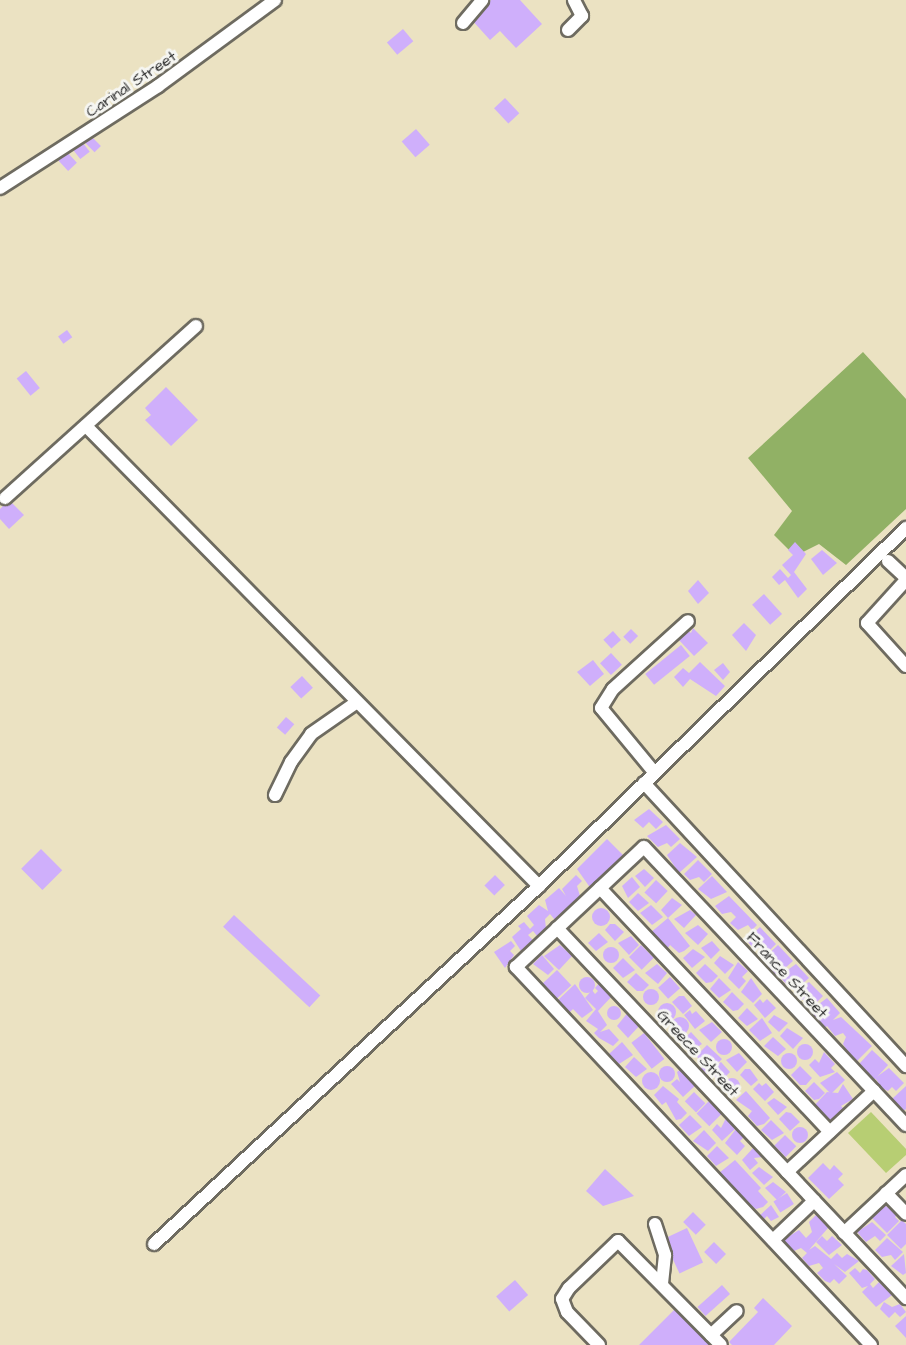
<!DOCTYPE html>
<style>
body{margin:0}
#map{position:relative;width:906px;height:1345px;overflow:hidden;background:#ebe2c2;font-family:"Architects Daughter",sans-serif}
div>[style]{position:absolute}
.green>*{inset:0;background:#b7ce73}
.forest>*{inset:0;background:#91b165}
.building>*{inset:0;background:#cfaffb;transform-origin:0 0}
.round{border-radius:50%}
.roads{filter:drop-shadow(2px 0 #6e6b60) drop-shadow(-2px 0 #6e6b60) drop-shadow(0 2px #6e6b60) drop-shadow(0 -2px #6e6b60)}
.minor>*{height:12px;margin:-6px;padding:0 6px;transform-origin:6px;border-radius:6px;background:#fff}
span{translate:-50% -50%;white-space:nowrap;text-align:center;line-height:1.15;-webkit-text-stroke:6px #f6f6f2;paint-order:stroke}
.street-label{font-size:16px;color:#2b2b2b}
</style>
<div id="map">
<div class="green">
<div style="clip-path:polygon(871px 1112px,906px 1149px,906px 1155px,886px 1173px,848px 1133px)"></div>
</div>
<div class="forest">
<div style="clip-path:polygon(863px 352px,906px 399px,906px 509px,846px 565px,819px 544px,795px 556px,774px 535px,792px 511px,748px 458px)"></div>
</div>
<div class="building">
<div style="clip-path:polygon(491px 0,520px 0,542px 24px,516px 48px,500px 31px,490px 40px,471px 19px)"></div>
<div style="left:403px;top:29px;width:16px;height:21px;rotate:50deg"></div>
<div style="left:505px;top:98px;width:21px;height:15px;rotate:47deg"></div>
<div style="left:416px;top:129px;width:21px;height:19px;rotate:49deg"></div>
<div style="left:91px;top:136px;width:14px;height:9px;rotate:45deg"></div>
<div style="left:83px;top:143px;width:11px;height:12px;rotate:52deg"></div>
<div style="left:66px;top:151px;width:16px;height:12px;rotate:47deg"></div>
<div style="left:67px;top:330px;width:9px;height:11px;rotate:54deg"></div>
<div style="left:26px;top:371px;width:22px;height:12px;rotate:51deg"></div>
<div style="clip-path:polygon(166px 387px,198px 420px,171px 446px,145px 420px,151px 415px,145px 408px)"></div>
<div style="clip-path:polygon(9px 500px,24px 515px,9px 529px,0 519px,0 509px)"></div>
<div style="clip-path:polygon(795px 542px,806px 554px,794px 572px,807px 589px,798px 598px,785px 580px,779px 585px,772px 577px,780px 569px,788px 578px,791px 575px,782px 565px,793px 555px,788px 550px)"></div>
<div style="clip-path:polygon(822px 550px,837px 563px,823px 575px,811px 559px)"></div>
<div style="clip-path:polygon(698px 580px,709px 593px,698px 604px,688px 591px)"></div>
<div style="left:764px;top:594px;width:27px;height:16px;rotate:48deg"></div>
<div style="clip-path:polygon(744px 623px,756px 635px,746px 651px,732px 635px)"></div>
<div style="clip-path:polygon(693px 628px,708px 643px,694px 656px,678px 639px,687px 630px,691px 633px)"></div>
<div style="left:631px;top:629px;width:10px;height:11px;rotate:45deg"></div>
<div style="left:613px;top:631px;width:12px;height:13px;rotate:48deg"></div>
<div style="left:681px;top:645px;width:14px;height:46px;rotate:51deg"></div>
<div style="left:611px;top:653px;width:16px;height:15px;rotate:47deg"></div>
<div style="clip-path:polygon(593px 660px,604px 674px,590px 686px,577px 672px)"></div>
<div style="clip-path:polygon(700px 662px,725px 686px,716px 696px,690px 679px,683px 687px,674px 677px,683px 668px,689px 673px)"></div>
<div style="clip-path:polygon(723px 663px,730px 672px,723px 680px,714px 670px)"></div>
<div style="left:302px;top:676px;width:16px;height:16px;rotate:47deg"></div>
<div style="left:286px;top:717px;width:11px;height:14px;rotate:41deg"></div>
<div style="clip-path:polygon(649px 809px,663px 822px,656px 829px,649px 822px,643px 828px,634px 820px)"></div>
<div style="clip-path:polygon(666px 825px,680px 839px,671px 847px,667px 843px,658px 847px,647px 836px)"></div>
<div style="clip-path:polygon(607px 839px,626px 858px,594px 887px,589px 886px,577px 869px)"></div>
<div style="clip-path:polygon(680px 843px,697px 857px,679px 873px,667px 855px)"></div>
<div style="left:41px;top:849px;width:30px;height:28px;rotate:45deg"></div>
<div style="clip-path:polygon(698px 860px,712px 874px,704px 882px,699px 877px,690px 880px,684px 874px)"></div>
<div style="clip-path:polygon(644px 869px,654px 878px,645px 887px,635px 876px)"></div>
<div style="left:495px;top:875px;width:14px;height:15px;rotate:45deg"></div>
<div style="clip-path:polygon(576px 875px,582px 881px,577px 886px,580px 896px,555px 920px,550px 914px,545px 919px,546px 929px,538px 937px,533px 931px,528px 935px,533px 940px,521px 951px,512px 937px,521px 929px,518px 926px,524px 922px,530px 929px,534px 925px,527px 916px,539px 905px,548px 911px,545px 900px,559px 888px,566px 896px,562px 889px)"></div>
<div style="clip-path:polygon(712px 876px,727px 892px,711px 899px,698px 889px)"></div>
<div style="clip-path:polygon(632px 877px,640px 887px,628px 898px,622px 886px)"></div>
<div style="left:656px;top:880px;width:16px;height:17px;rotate:43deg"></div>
<div style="clip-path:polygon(638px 893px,649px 903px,638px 911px,629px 902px)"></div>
<div style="clip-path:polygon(729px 896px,757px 925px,752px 930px,748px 925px,738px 930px,730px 923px,736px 917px,731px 912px,722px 914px,715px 906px)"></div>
<div style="clip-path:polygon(672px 898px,682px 905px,668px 918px,661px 910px)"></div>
<div style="clip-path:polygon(651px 905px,663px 917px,652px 925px,640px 913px)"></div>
<div class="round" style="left:592px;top:908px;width:18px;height:18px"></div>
<div style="clip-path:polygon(690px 910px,696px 915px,684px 928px,674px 919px)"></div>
<div style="left:234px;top:915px;width:118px;height:16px;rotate:43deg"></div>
<div style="clip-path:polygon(668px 918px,690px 946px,684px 951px,679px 953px,670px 945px,667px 949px,650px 933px)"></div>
<div style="clip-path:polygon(610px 924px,615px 924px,624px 932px,615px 941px,605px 930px)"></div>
<div style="clip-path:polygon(698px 925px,708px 934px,698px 945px,685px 933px)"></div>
<div style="clip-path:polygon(760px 927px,776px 944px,768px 952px,763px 947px,754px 949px,746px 940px)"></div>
<div style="clip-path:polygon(599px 933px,608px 942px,596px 951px,588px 943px)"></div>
<div style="clip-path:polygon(631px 936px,639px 945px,629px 955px,618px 943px)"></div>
<div style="clip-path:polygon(511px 941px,515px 946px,510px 951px,514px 955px,505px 968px,494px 952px)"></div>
<div style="clip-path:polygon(712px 941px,720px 950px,711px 959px,701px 948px)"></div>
<div style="clip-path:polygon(560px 945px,572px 956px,559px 970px,544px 956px)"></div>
<div style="left:641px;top:945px;width:18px;height:17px;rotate:45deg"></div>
<div style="clip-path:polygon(778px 945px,793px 961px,775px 977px,763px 959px)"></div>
<div class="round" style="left:603px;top:947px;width:16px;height:16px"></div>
<div style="clip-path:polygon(693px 949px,705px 957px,692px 968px,683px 958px)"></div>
<div style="clip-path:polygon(542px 955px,554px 969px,548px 975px,533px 964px)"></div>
<div style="clip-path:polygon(720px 956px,734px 965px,725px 974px,714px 963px)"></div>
<div style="clip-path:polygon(623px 958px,635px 970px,623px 978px,613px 968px)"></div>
<div style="clip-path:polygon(738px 962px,748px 971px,742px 977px,746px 981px,739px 989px,728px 978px)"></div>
<div style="clip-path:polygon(657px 964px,667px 973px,658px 984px,645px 973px)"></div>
<div style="clip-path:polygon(705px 964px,718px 976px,712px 982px,706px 983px,696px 973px)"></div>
<div style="clip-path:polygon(796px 964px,809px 978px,800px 986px,795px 981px,787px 985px,779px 976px)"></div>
<div style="left:557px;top:970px;width:21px;height:22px;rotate:47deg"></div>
<div style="clip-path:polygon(636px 973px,649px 985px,643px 991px,637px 991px,627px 982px)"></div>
<div style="left:670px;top:977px;width:15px;height:16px;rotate:48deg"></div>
<div class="round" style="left:579px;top:977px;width:16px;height:16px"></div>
<div style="clip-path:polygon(719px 978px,731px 990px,719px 998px,710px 989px)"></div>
<div style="clip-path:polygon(751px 978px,762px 994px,753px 1003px,741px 992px)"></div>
<div style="clip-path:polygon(601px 981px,614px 994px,598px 1011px,607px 1025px,600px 1032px,609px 1029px,619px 1040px,613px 1046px,599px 1038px,594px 1033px,598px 1029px,586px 1021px,596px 1009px,585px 998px,592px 990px,595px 994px,598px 991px,595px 988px)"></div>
<div style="clip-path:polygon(809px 982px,823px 996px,817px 1002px,819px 1004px,827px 998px,840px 1013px,833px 1020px,841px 1017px,872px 1046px,855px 1063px,843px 1044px,846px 1037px,843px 1033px,835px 1036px,827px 1026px,823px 1029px,810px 1015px,816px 1004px,811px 998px,802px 1000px,795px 992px)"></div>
<div style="clip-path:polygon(575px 984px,593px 1010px,582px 1018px,573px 1009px,569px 1013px,557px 1001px)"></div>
<div class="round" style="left:643px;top:989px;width:16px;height:16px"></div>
<div style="clip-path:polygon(732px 992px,744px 1004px,738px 1010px,733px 1011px,723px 1002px)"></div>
<div style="clip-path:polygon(679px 996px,684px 996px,692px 1006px,683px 1014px,672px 1002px)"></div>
<div style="clip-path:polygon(760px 999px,763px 1003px,767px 999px,776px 1008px,765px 1018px,754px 1005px)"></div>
<div class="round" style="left:658px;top:1003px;width:18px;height:18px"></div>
<div class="round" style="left:607px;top:1006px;width:14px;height:14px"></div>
<div style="clip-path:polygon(747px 1008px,758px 1019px,747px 1026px,738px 1018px)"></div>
<div style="clip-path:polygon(690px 1010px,692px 1014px,696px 1011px,705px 1021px,695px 1029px,684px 1015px)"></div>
<div style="clip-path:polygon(629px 1011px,641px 1024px,628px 1038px,617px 1026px)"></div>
<div style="clip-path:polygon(774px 1015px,788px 1023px,779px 1032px,768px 1022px)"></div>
<div class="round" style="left:671px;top:1017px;width:18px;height:18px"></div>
<div style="clip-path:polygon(762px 1018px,772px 1033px,760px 1041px,749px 1030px)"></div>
<div style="clip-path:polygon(712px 1022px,722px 1032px,711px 1042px,699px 1030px)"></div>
<div style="clip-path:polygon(787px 1028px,803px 1038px,793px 1049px,780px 1036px)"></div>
<div style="clip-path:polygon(691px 1032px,702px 1044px,691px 1051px,681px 1042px)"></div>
<div style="left:644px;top:1033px;width:33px;height:16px;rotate:52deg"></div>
<div style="clip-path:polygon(773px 1037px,786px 1049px,778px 1056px,764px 1046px)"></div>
<div class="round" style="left:716px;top:1039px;width:16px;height:16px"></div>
<div style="clip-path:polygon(622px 1042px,633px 1055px,619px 1064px,609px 1054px)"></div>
<div class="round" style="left:797px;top:1044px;width:16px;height:16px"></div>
<div style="clip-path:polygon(707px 1045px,722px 1059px,713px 1068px,721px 1062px,730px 1072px,723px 1079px,718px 1080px,710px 1071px,705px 1076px,699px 1070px,704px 1065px,696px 1056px)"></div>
<div style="left:872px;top:1050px;width:22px;height:20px;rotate:43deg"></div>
<div style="clip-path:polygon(824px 1052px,835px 1064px,831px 1068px,835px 1072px,820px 1077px,809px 1065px,815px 1059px,819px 1063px)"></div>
<div class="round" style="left:781px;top:1053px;width:16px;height:16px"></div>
<div style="clip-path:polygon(739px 1053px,747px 1062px,737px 1072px,726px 1060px)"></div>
<div style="clip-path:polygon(634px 1057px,647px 1069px,636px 1077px,625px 1067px)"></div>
<div style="clip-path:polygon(800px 1066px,812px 1078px,806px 1085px,800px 1085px,791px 1075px)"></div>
<div class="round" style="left:659px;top:1066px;width:16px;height:16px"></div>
<div style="clip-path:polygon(682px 1068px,697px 1084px,683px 1097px,671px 1084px,677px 1079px,680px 1082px,677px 1072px)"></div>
<div style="clip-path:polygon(889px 1068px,904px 1083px,896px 1091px,892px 1087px,888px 1091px,882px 1088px,875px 1078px)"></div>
<div style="clip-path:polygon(745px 1069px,750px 1069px,758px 1080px,751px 1086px,740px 1075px)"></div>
<div style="clip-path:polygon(837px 1072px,845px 1080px,831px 1094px,820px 1083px)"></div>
<div class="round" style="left:642px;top:1072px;width:18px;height:18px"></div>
<div class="round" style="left:724px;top:1078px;width:16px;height:16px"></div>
<div style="clip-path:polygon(814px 1082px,825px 1093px,819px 1099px,814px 1100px,805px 1091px)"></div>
<div style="clip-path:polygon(759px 1083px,762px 1086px,766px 1083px,774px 1092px,765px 1101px,753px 1089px)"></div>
<div style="clip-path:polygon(843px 1084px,853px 1099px,841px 1106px,846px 1111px,831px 1127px,812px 1108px,827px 1092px,838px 1093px)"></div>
<div style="clip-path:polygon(663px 1086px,679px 1099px,677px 1102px,687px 1113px,681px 1119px,676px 1120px,666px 1102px,662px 1105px,654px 1095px)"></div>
<div style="clip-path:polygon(906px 1086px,906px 1109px,901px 1113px,892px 1099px)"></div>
<div style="clip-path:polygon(746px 1091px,770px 1118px,764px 1124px,757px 1126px,748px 1116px,752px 1111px,736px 1100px)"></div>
<div style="left:694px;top:1092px;width:16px;height:13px;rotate:45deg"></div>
<div style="clip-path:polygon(774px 1098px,787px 1107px,778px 1115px,767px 1103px)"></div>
<div style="left:710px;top:1100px;width:18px;height:19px;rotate:45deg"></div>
<div style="clip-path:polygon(786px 1112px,791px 1113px,800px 1122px,790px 1131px,779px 1119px)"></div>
<div style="clip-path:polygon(690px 1115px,702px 1127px,689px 1136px,679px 1125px)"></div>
<div style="clip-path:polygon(726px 1118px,736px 1128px,722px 1141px,712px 1130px,717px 1124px,721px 1128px)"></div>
<div style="clip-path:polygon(771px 1120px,784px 1133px,772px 1140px,761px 1130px)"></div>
<div class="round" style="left:792px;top:1127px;width:16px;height:16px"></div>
<div style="clip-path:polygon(736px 1129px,744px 1137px,740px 1141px,745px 1146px,737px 1155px,725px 1143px)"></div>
<div style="clip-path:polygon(704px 1130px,716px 1143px,708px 1151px,693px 1141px)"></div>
<div style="left:785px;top:1135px;width:16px;height:15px;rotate:45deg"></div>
<div style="clip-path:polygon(717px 1146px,729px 1158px,716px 1166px,707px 1156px)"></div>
<div style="clip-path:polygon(754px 1147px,763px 1157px,754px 1158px,758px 1163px,750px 1170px,742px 1160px)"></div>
<div style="clip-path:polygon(735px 1160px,761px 1188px,758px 1191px,768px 1202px,763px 1207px,756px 1209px,746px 1202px,719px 1173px)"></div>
<div style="clip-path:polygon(823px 1163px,830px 1170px,834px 1165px,843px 1174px,838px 1179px,844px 1185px,829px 1199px,808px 1178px)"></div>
<div style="clip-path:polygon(759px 1167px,773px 1177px,764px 1185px,752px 1173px)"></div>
<div style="clip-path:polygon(605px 1169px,634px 1196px,603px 1206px,586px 1191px)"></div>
<div style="clip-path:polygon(773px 1182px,786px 1192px,777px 1200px,765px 1188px)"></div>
<div style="left:787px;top:1193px;width:13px;height:16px;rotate:58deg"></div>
<div style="clip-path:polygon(771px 1205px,779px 1217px,771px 1221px,767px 1216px,762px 1221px,758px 1217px)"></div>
<div style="clip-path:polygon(884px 1205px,898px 1214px,895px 1217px,899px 1221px,887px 1233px,871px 1217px)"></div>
<div style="left:693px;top:1212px;width:18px;height:14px;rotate:45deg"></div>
<div style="clip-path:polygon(817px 1214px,828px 1228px,809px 1250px,815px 1246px,831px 1259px,837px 1253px,842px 1258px,847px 1254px,859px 1261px,845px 1272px,834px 1264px,847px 1276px,839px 1284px,834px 1279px,830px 1283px,825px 1281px,817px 1273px,823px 1268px,819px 1263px,809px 1266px,802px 1258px,807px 1253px,801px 1248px,794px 1251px,783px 1240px,799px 1230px,806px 1238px,812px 1232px,809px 1222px)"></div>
<div style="clip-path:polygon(902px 1220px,906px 1224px,906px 1244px,901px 1249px,887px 1235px)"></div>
<div style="clip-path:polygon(872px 1222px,886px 1235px,880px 1241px,875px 1236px,866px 1242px,857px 1232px)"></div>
<div style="left:687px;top:1228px;width:38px;height:26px;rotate:65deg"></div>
<div style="clip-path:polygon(822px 1236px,827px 1241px,832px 1236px,842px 1245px,829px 1255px,816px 1242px)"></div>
<div style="clip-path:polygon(887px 1238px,903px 1252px,895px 1260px,891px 1255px,882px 1257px,875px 1250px)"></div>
<div style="left:714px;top:1242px;width:17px;height:14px;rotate:45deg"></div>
<div style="clip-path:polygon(904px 1254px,906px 1273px,903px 1275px,891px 1266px)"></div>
<div style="clip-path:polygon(855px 1268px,860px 1273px,863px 1269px,867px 1270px,875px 1279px,870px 1284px,873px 1288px,879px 1282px,892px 1295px,876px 1307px,862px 1292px,868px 1286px,862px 1288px,849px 1273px)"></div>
<div style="left:515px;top:1280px;width:20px;height:25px;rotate:49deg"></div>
<div style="left:722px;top:1285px;width:12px;height:33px;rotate:48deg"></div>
<div style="clip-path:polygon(763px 1298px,792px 1326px,774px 1345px,732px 1345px,729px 1342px,758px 1312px,754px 1308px)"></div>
<div style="clip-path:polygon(884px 1302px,892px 1307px,900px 1304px,906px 1312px,900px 1317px,895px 1312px,889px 1318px,880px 1309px)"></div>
<div style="clip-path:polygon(675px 1309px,710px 1345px,639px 1345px)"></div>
<div style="clip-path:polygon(906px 1316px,906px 1338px,895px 1326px)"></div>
</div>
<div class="roads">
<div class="minor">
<div style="left:463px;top:23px;width:30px;rotate:-50deg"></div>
<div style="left:568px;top:30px;width:20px;rotate:-45deg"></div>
<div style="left:582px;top:16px;width:18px;rotate:-117deg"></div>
<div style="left:0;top:188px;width:188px;rotate:-32.8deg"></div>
<div style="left:158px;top:86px;width:145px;rotate:-36.3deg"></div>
<div style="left:86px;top:426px;width:646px;rotate:45.44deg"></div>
<div style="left:5px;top:498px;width:257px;rotate:-42deg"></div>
<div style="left:888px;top:561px;width:25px;rotate:43deg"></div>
<div style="left:906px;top:580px;width:58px;rotate:132.2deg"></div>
<div style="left:867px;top:623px;width:58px;rotate:47.8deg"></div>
<div style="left:654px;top:772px;width:83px;rotate:-129.6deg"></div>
<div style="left:601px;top:708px;width:22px;rotate:-58deg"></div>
<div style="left:613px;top:689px;width:101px;rotate:-42.2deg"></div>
<div style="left:644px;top:783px;width:386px;rotate:47.2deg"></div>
<div style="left:275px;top:795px;width:37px;rotate:-64deg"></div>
<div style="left:291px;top:762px;width:34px;rotate:-54deg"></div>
<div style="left:311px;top:734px;width:56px;rotate:-34.8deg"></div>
<div style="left:600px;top:888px;width:335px;rotate:46.7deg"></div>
<div style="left:557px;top:928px;width:509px;rotate:46.67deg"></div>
<div style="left:787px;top:1172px;width:119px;rotate:-43deg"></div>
<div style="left:886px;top:1193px;width:29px;rotate:46deg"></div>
<div style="left:655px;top:1224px;width:33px;rotate:72deg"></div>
<div style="left:665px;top:1255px;width:28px;rotate:96deg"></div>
<div style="left:844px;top:1233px;width:85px;rotate:-43.1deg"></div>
<div style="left:773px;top:1240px;width:57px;rotate:-43.6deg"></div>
<div style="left:154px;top:1244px;width:526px;rotate:-42.92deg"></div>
<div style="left:539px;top:886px;width:513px;rotate:-44.29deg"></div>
<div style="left:711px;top:1335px;width:35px;rotate:-43deg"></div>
<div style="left:599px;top:1345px;width:46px;rotate:-134.1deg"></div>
<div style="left:567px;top:1312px;width:14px;rotate:-111deg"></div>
<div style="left:562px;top:1299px;width:13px;rotate:-58deg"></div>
<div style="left:569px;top:1288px;width:68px;rotate:-43.8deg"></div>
<div style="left:618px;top:1241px;width:146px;rotate:45.3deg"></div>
<div style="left:871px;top:1345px;width:519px;rotate:-133.2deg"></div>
<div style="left:516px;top:967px;width:175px;rotate:-43.2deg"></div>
<div style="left:644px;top:847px;width:382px;rotate:46.7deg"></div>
</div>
</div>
<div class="street-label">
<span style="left:131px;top:84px;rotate:-34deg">Carinal Street</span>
<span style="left:787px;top:975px;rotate:47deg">France Street</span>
<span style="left:698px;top:1053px;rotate:47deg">Greece Street</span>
</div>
</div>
